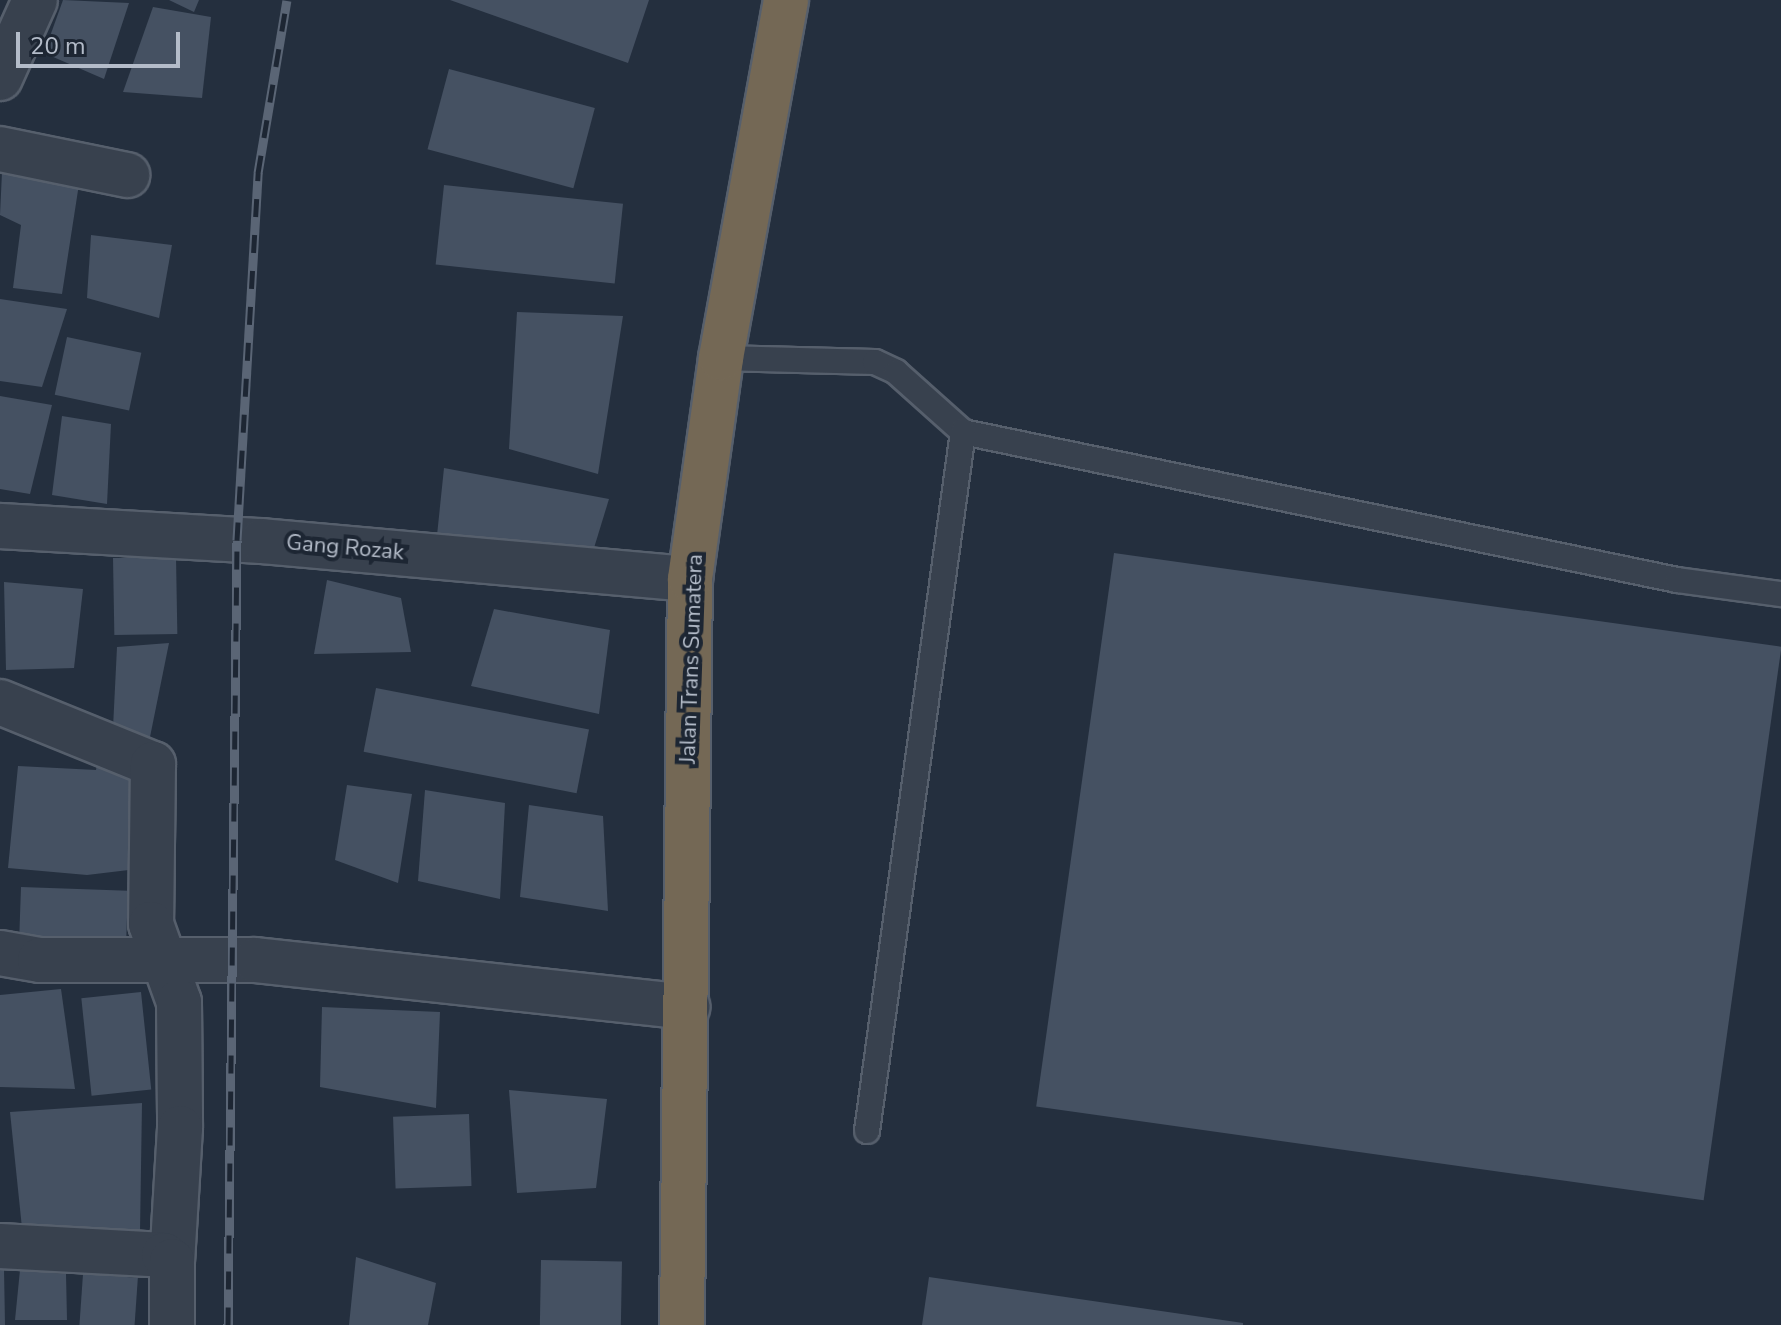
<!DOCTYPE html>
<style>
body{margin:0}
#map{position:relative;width:1781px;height:1325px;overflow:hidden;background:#242f3e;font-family:"Nunito Sans",sans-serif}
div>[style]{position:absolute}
.building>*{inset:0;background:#455162;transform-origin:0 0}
.roads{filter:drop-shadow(2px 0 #565f6c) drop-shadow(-2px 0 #565f6c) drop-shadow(0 2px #565f6c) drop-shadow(0 -2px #565f6c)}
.lane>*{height:24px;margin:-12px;padding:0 12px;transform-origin:12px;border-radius:12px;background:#38414e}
.street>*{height:44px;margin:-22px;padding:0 22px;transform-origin:22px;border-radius:22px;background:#38414e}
.highway>*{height:44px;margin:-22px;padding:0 22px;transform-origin:22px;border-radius:22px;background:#746855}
.rail>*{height:9px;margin-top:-4.5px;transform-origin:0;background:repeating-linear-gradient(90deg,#1d2633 0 18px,#5a6575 0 36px);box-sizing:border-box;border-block:2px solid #5a6575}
span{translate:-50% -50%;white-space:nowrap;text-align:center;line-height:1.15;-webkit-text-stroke:8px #1d2633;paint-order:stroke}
.street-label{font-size:22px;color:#b4bcc9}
.scale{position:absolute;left:16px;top:32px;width:164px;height:36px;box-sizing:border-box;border:4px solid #b4bcc9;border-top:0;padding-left:10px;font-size:24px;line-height:28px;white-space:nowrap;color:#b4bcc9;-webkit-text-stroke:6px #1d2633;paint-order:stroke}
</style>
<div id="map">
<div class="building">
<div style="clip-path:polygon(63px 0,129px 3px,104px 79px,44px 53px)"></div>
<div style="clip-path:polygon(169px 0,199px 0,194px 12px)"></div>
<div style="clip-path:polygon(450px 0,649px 0,628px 63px)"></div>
<div style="clip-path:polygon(153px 7px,211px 17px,202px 98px,123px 92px)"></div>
<div style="left:449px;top:69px;width:151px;height:83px;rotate:15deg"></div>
<div style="clip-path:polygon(2px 172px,79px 184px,62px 294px,13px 288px,21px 225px,0 215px)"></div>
<div style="left:444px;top:185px;width:180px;height:80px;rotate:6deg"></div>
<div style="clip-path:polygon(91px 235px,172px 245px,159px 318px,87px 298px)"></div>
<div style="clip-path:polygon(0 299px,67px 309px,42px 387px,0 381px)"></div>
<div style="clip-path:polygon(517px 312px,623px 316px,598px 474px,509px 449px)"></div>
<div style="left:67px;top:337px;width:76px;height:59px;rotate:12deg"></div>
<div style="clip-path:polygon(0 396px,52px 405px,30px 494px,0 489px)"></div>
<div style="clip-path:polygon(62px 416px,111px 424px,107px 504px,52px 495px)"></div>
<div style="clip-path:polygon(444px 468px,609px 499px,594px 548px,436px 545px)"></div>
<div style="left:1114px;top:553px;width:674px;height:559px;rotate:8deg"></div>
<div style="left:176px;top:557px;width:77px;height:63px;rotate:89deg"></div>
<div style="clip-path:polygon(327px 580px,401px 598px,411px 652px,314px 654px)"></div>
<div style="clip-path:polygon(4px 582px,83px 589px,74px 668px,6px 670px)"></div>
<div style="clip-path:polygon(494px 609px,610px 630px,599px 714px,471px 686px)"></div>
<div style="clip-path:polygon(169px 643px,150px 737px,113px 728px,117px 647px)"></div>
<div style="left:376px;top:688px;width:217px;height:65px;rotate:11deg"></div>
<div style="clip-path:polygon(97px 763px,141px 779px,137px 869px,87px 875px,8px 868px,18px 766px,96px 770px)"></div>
<div style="clip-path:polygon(347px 785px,412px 794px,398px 883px,335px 860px)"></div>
<div style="clip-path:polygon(425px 790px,505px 803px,500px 899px,418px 881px)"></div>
<div style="clip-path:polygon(529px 805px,603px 816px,608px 911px,520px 897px)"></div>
<div style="left:21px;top:887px;width:107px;height:51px;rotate:2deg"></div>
<div style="clip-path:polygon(61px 989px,75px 1089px,0 1087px,0 995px)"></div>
<div style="left:141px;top:992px;width:98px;height:60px;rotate:84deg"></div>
<div style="clip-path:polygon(322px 1007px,440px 1012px,436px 1108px,320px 1087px)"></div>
<div style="clip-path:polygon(509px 1090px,607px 1099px,596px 1188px,517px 1193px)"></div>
<div style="clip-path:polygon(142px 1103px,140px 1232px,22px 1228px,10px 1112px)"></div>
<div style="left:469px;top:1114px;width:72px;height:76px;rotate:88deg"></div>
<div style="clip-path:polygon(356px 1257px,436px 1283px,428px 1325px,349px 1325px)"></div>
<div style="left:541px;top:1260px;width:81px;height:65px;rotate:1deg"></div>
<div style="clip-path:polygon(0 1269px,4px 1269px,5px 1325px,0 1325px)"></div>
<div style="clip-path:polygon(20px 1270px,66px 1274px,67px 1320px,15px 1320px)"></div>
<div style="left:83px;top:1274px;width:55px;height:51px;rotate:4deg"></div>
<div style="clip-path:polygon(929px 1277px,1243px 1323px,1243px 1325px,922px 1325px)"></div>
</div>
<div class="roads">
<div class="lane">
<div style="left:721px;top:358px;width:154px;rotate:1.5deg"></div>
<div style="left:875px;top:362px;width:23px;rotate:25deg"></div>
<div style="left:896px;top:372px;width:90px;rotate:41.8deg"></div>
<div style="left:963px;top:432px;width:729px;rotate:11.71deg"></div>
<div style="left:1677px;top:580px;width:105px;rotate:7.7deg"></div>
<div style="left:867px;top:1131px;width:706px;rotate:-82.18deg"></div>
</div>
<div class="street">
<div style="left:0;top:78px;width:85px;rotate:-65.8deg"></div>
<div style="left:0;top:149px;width:130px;rotate:11.6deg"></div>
<div style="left:0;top:526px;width:262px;rotate:3.3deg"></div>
<div style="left:262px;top:541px;width:430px;rotate:5.1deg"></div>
<div style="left:0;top:702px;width:165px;rotate:22.1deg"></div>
<div style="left:153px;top:764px;width:160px;rotate:90.7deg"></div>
<div style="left:151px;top:924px;width:83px;rotate:70.3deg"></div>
<div style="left:179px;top:1002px;width:126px;rotate:89.5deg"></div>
<div style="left:180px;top:1128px;width:133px;rotate:93.4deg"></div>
<div style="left:0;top:953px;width:41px;rotate:9.9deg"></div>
<div style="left:40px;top:960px;width:215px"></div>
<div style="left:255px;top:960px;width:435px;rotate:6.2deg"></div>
<div style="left:0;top:1246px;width:164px;rotate:3.1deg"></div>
<div style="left:164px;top:1255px;width:10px;rotate:37deg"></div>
<div style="left:172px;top:1261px;width:64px;rotate:90deg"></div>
</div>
<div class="highway">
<div style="left:682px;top:1325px;width:746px;rotate:-89.39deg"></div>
<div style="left:690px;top:579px;width:223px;rotate:-82deg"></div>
<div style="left:721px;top:358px;width:364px;rotate:-79.7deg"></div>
</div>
</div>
<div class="rail">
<div style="left:228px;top:1325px;width:785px;rotate:-89.34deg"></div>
<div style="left:237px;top:540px;width:368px;rotate:-86.7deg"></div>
<div style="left:258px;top:173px;width:175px;rotate:-80.5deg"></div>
</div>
<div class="street-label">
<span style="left:345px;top:548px;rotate:5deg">Gang Rozak</span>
<span style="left:692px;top:659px;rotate:-88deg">Jalan Trans Sumatera</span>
</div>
<div class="scale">20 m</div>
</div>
